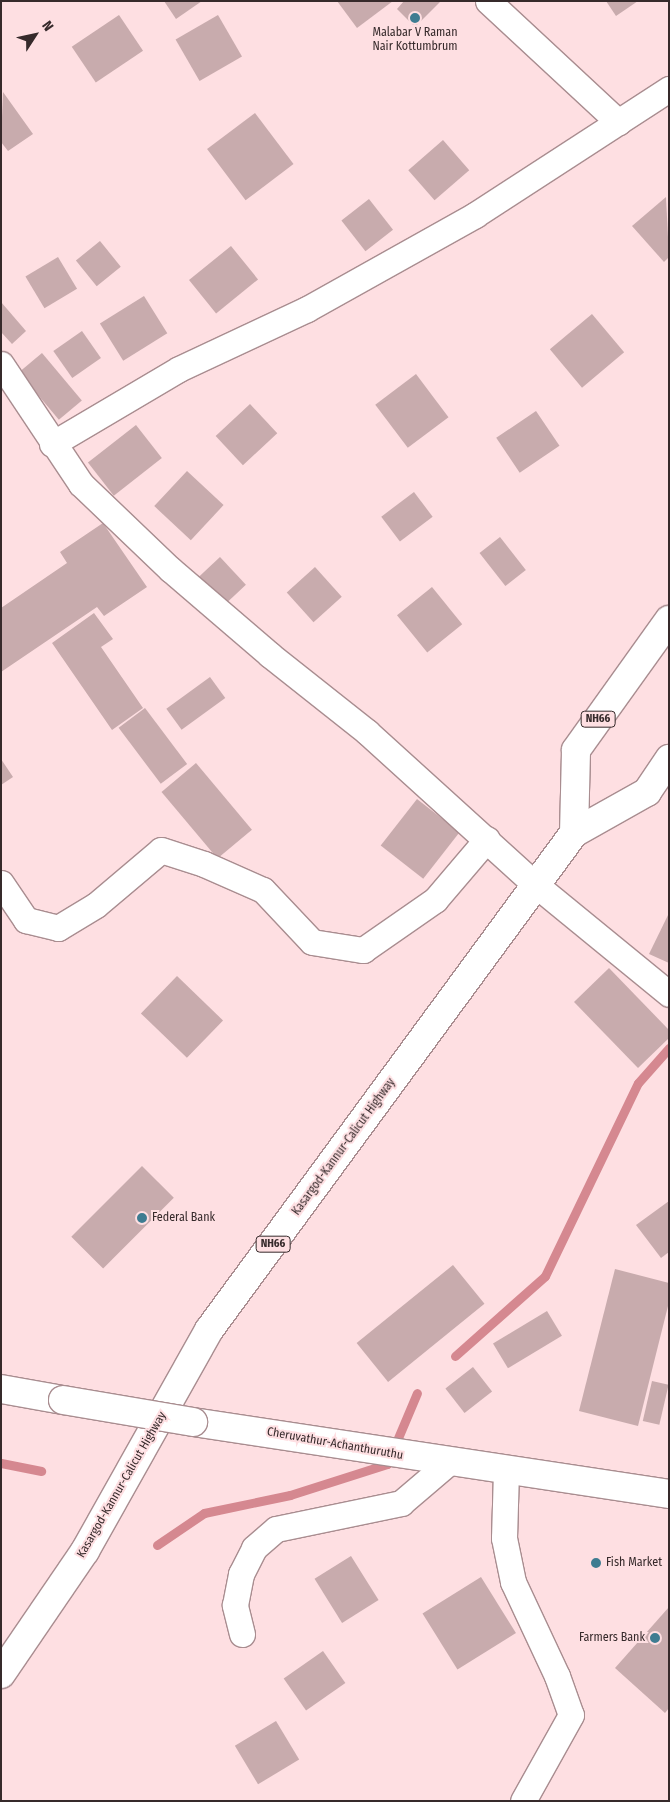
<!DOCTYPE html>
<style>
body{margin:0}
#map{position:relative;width:670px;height:1802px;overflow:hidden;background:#fedfe2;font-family:"Fira Sans Condensed",sans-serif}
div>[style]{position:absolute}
.stream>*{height:9px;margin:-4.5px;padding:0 4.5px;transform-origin:4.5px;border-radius:4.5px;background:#d58890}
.building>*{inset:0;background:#c8abad;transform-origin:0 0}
.roads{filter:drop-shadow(1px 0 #a98d90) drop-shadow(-1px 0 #a98d90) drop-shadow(0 1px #a98d90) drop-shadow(0 -1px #a98d90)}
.street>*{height:25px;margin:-12.5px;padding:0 12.5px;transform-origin:12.5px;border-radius:12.5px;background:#fff}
.secondary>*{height:28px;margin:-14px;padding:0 14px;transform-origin:14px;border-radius:14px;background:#fff}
.highway>*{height:28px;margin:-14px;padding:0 14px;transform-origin:14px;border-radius:14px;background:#fff}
.bridges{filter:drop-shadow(1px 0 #a98d90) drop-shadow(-1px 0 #a98d90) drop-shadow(0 1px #a98d90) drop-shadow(0 -1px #a98d90)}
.secondary-bridge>*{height:28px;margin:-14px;padding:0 14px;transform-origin:14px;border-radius:14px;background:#fff}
.dots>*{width:14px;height:14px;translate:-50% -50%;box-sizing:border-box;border:2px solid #fedfe2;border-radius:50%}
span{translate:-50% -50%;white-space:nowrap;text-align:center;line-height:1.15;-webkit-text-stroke:4px #fedfe2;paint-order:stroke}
.shield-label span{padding:1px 4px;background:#fedfe2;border:1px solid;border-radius:4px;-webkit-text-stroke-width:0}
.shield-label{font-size:11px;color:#362a2b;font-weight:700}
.poi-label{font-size:12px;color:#362a2b}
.left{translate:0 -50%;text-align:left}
.right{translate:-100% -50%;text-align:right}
.street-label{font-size:12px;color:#362a2b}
.frame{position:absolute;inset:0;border:2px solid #362a2b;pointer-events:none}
.north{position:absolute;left:10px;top:10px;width:50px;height:50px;-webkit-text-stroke:4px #fedfe2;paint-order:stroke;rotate:55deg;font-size:14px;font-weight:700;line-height:20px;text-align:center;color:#362a2b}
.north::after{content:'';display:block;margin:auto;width:18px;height:22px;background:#362a2b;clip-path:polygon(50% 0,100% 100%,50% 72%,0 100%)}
</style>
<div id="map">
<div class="stream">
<div style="left:455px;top:1356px;width:120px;rotate:-41.6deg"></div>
<div style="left:545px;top:1276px;width:214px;rotate:-64.3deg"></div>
<div style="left:638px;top:1083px;width:47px;rotate:-48.5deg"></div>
<div style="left:1px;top:1463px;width:41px;rotate:11.3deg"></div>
<div style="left:157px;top:1545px;width:57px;rotate:-34.2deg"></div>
<div style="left:204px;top:1513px;width:88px;rotate:-11.8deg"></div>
<div style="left:290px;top:1495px;width:102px;rotate:-17.7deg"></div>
<div style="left:387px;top:1464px;width:77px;rotate:-67.1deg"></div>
</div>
<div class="building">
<div style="clip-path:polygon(164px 1px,202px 1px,176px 19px)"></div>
<div style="clip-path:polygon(337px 1px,393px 1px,357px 28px)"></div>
<div style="clip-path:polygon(404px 1px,441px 1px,415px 27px,397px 9px)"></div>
<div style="clip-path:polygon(606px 1px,638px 1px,616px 16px)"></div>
<div style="left:119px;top:15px;width:43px;height:57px;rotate:56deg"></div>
<div style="left:218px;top:15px;width:48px;height:49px;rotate:60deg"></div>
<div style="clip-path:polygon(3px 92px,33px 134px,8px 151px,1px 142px)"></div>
<div style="left:255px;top:113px;width:64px;height:60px;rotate:53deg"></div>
<div style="left:443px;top:140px;width:40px;height:46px;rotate:49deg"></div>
<div style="clip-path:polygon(666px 197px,669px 257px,664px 262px,632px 226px)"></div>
<div style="left:369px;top:199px;width:39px;height:35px;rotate:52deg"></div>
<div style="left:100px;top:241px;width:33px;height:31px;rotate:51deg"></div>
<div style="left:231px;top:246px;width:43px;height:54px;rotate:51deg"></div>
<div style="left:58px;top:257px;width:37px;height:38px;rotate:59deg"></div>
<div style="left:144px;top:296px;width:44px;height:52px;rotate:58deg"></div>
<div style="clip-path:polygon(1px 302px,26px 331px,12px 344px,1px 332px)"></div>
<div style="left:592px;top:314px;width:50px;height:55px;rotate:50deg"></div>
<div style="left:82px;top:331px;width:33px;height:35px;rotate:55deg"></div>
<div style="left:42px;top:353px;width:62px;height:30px;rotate:50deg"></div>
<div style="left:416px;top:374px;width:54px;height:51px;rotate:53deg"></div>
<div style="left:250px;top:404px;width:40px;height:47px;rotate:47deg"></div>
<div style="left:536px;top:411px;width:42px;height:48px;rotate:56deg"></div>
<div style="left:136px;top:425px;width:42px;height:61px;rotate:52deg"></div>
<div style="left:187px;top:471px;width:50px;height:48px;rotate:43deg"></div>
<div style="left:414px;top:492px;width:31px;height:41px;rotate:53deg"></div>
<div style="clip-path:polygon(103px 523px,147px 587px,104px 616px,97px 607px,1px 672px,1px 608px,67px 563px,60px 552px)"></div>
<div style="left:500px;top:537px;width:42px;height:26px;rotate:52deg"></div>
<div style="left:220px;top:557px;width:38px;height:31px;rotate:47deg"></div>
<div style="left:315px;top:567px;width:40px;height:38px;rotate:48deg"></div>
<div style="left:432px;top:587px;width:48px;height:45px;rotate:51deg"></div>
<div style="clip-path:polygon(94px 613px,113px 639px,101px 647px,143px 708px,112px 730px,52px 643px)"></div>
<div style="left:210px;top:677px;width:26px;height:54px;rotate:54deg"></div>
<div style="left:145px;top:708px;width:70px;height:33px;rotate:53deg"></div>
<div style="clip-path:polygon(1px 759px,13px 777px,1px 785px)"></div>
<div style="left:196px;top:763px;width:87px;height:45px;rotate:50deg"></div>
<div style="left:417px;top:799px;width:54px;height:59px;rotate:38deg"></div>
<div style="clip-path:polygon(669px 913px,669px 963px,649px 954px)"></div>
<div style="clip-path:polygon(609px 968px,669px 1030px,669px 1038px,638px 1068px,574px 1002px)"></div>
<div style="left:177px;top:976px;width:64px;height:52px;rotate:44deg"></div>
<div style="left:142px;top:1166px;width:45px;height:100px;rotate:45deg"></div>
<div style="clip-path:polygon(669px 1201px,669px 1252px,661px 1258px,636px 1225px)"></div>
<div style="left:453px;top:1265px;width:50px;height:124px;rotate:51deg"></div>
<div style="clip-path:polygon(615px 1269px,669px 1283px,669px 1302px,638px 1426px,579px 1411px)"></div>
<div style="left:547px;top:1311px;width:29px;height:63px;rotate:59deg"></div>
<div style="left:473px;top:1367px;width:31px;height:35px;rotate:52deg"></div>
<div style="left:652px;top:1381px;width:17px;height:41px;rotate:13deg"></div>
<div style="left:351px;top:1556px;width:52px;height:43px;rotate:58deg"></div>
<div style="left:481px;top:1577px;width:66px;height:69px;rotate:58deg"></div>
<div style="clip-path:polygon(669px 1607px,669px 1708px,665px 1713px,615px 1668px)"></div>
<div style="left:323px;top:1651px;width:39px;height:48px;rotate:55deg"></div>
<div style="left:276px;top:1721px;width:45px;height:48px;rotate:59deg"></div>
</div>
<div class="roads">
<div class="street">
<div style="left:488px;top:1px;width:178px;rotate:42.9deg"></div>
<div style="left:618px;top:122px;width:61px;rotate:-32.9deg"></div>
<div style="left:1px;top:364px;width:144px;rotate:56.3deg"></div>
<div style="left:81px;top:484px;width:124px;rotate:43.7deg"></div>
<div style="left:171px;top:570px;width:130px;rotate:40.6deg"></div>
<div style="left:270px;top:655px;width:124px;rotate:38.4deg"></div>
<div style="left:367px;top:732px;width:228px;rotate:42.2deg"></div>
<div style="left:536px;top:885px;width:172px;rotate:39.3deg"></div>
<div style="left:52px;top:444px;width:147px;rotate:-30.6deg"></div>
<div style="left:179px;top:369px;width:141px;rotate:-25.1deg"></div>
<div style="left:307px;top:309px;width:193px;rotate:-29.2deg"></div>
<div style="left:475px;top:215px;width:171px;rotate:-33deg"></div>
<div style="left:1px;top:883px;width:45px;rotate:56deg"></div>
<div style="left:26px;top:920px;width:33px;rotate:14deg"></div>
<div style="left:58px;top:928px;width:44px;rotate:-31.2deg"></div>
<div style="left:96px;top:905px;width:85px;rotate:-40.2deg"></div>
<div style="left:161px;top:850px;width:45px;rotate:18deg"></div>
<div style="left:204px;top:864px;width:64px;rotate:23.8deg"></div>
<div style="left:263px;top:890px;width:71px;rotate:46.7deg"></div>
<div style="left:312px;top:942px;width:52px;rotate:8.9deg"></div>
<div style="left:363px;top:950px;width:88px;rotate:-34.8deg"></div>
<div style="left:435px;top:900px;width:80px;rotate:-49.6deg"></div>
<div style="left:506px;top:1471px;width:67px;rotate:91.7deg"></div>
<div style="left:504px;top:1538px;width:45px;rotate:78.4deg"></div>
<div style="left:513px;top:1582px;width:104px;rotate:64.9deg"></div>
<div style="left:557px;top:1676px;width:41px;rotate:70.3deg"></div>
<div style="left:571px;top:1715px;width:98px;rotate:119.2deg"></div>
<div style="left:242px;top:1634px;width:30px;rotate:-104deg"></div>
<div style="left:235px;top:1605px;width:32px;rotate:-79deg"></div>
<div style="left:241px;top:1574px;width:29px;rotate:-63deg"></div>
<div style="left:254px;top:1548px;width:29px;rotate:-41deg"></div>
<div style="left:276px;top:1529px;width:128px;rotate:-11.7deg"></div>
<div style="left:401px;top:1503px;width:62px;rotate:-40.4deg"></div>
</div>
<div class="secondary">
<div style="left:1px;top:1389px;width:63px;rotate:10.1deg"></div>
<div style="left:193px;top:1422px;width:481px;rotate:8.6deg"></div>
</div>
<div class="highway">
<div style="left:574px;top:833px;width:83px;rotate:-88.6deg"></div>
<div style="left:576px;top:750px;width:160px;rotate:-54.4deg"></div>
<div style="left:1px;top:1674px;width:149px;rotate:-55.7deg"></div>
<div style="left:85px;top:1551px;width:253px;rotate:-60.7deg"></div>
<div style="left:209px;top:1330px;width:617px;rotate:-53.71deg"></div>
<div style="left:574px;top:833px;width:84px;rotate:-29.3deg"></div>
<div style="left:647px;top:792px;width:40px;rotate:-56deg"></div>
</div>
</div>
<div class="bridges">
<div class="secondary-bridge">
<div style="left:63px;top:1400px;width:132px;rotate:9.6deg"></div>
</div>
</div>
<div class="dots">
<div style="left:415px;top:18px;background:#3e7c91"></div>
<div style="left:142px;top:1218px;background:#3e7c91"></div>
<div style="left:596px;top:1563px;background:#3e7c91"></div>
<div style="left:655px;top:1638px;background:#3e7c91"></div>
</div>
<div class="shield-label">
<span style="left:598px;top:719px">NH66</span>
<span style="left:273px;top:1244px">NH66</span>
</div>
<div class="poi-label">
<span style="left:415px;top:40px">Malabar V Raman<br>Nair Kottumbrum</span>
<span class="left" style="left:152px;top:1218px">Federal Bank</span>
<span class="left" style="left:606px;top:1563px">Fish Market</span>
<span class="right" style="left:645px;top:1638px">Farmers Bank</span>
</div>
<div class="street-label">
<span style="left:344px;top:1147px;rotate:-54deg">Kasargod-Kannur-Calicut Highway</span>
<span style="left:335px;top:1444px;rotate:10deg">Cheruvathur-Achanthuruthu</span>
<span style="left:122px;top:1485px;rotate:-60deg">Kasargod-Kannur-Calicut Highway</span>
</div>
<div class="frame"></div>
<div class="north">N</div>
</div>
